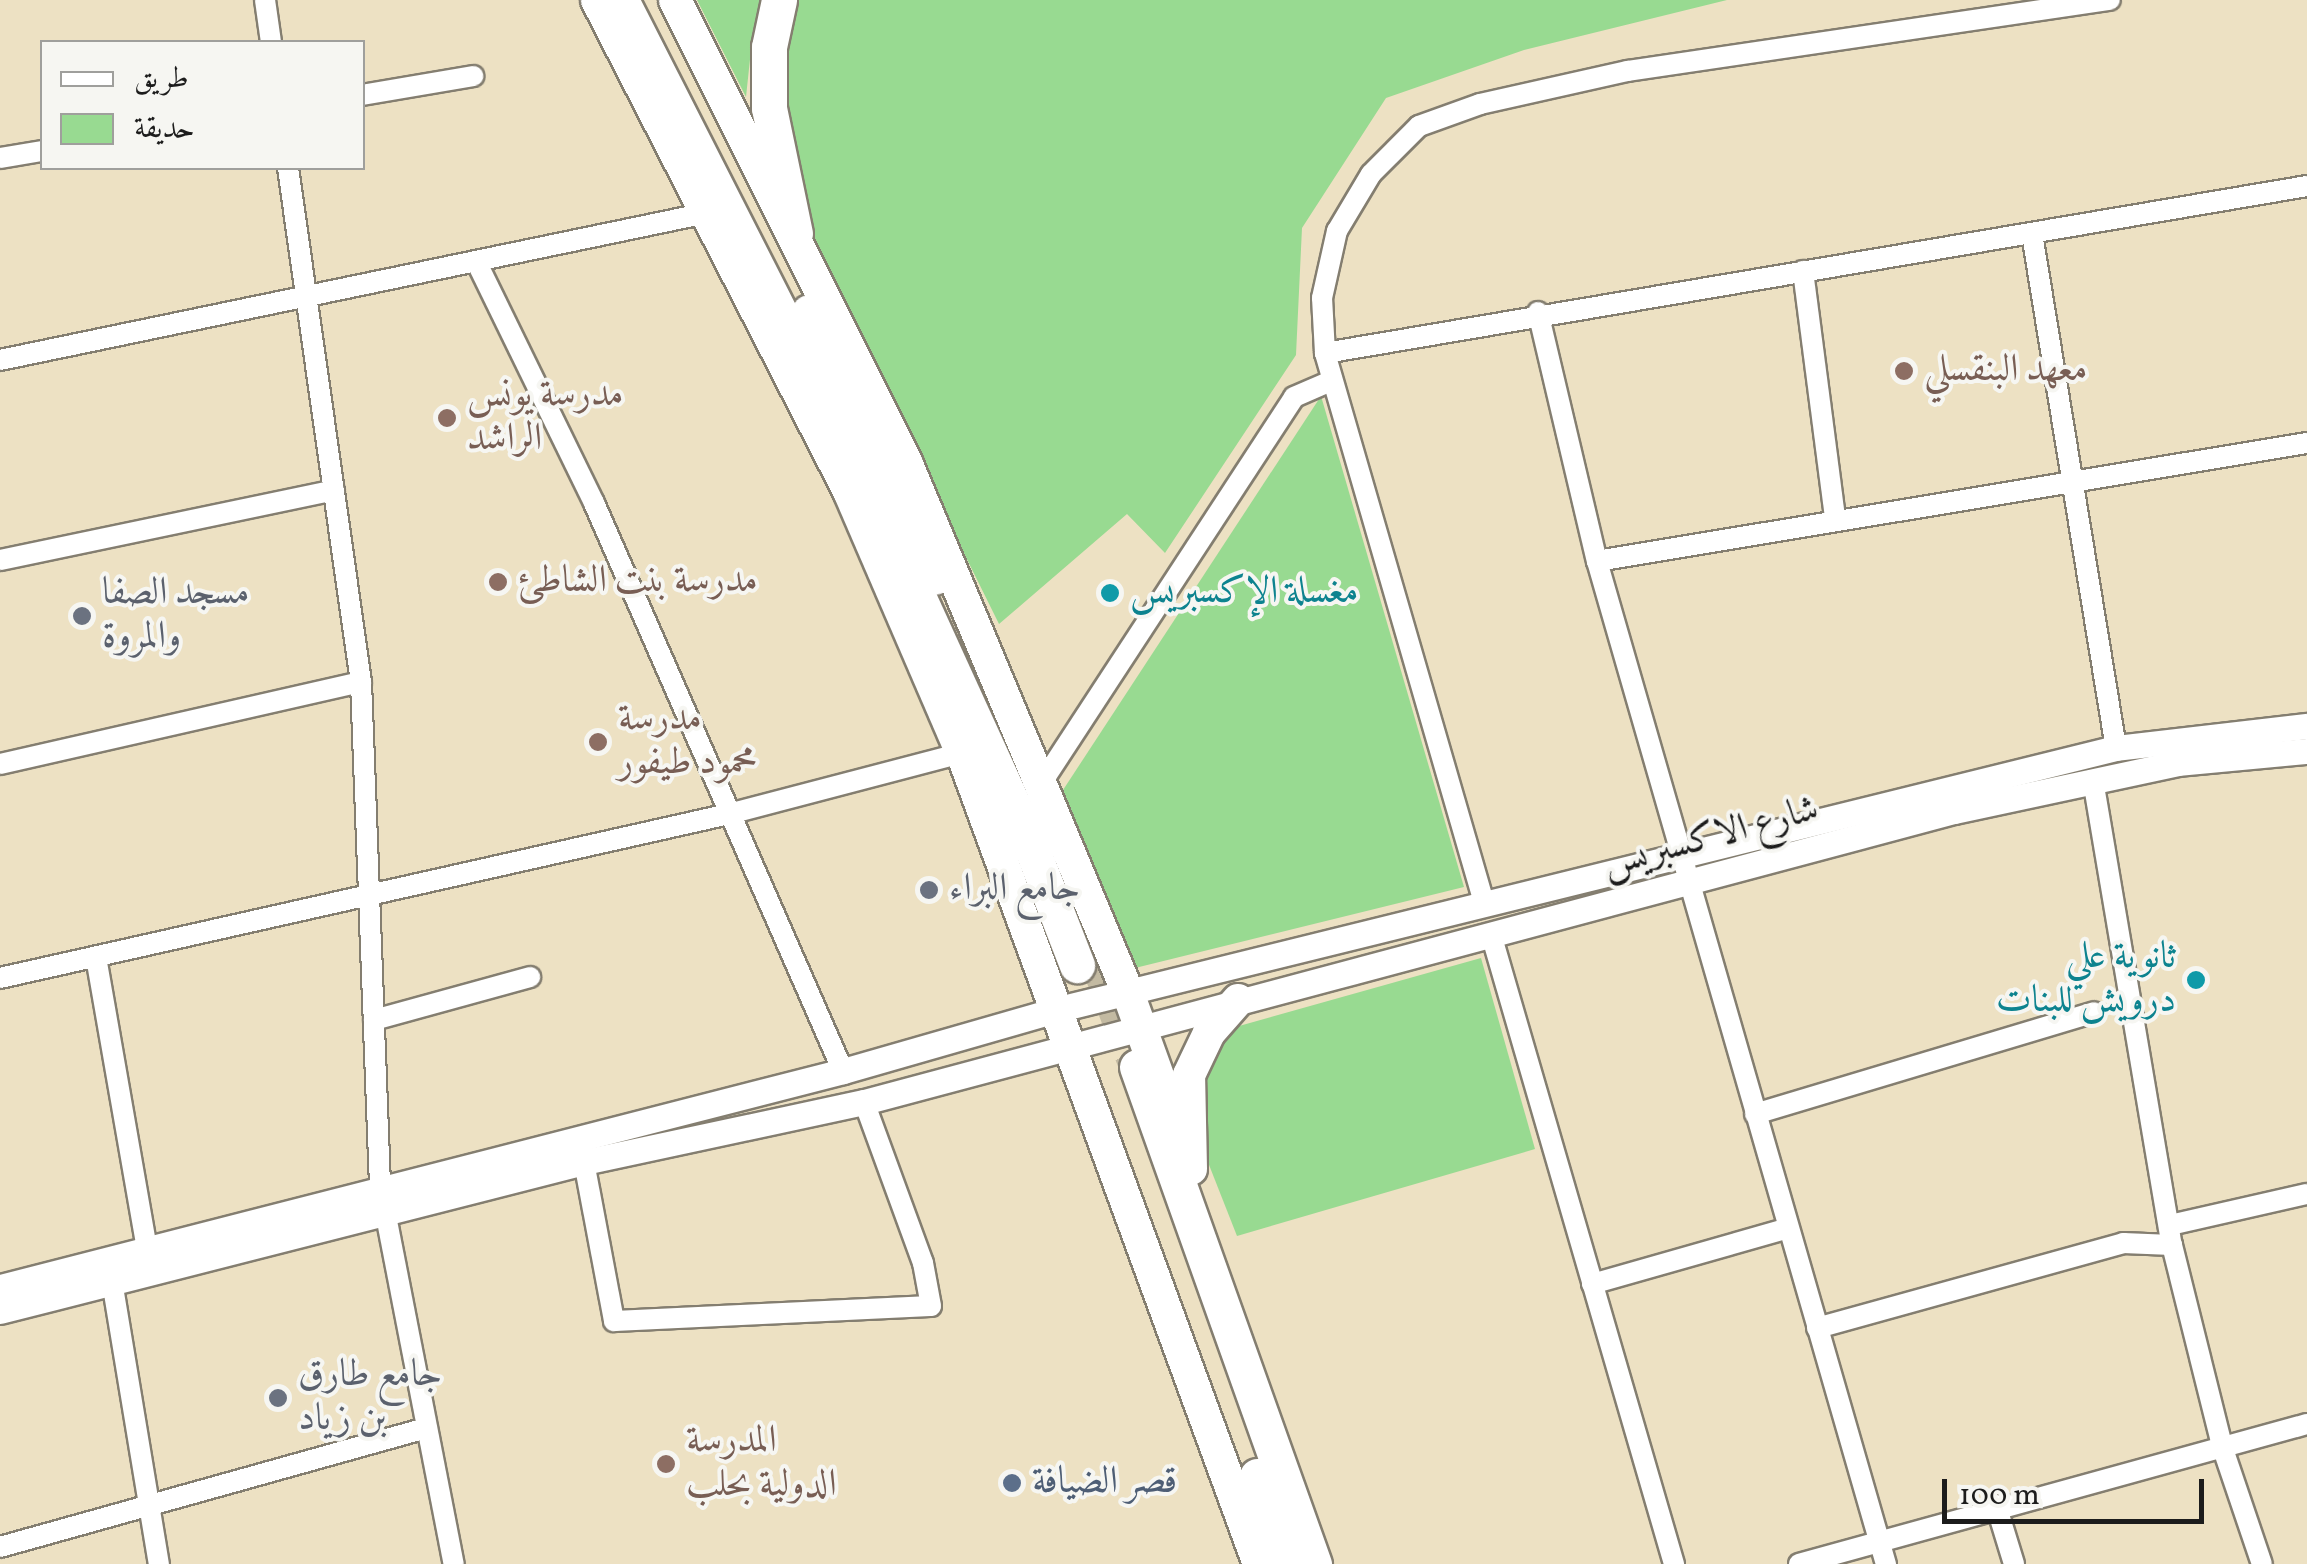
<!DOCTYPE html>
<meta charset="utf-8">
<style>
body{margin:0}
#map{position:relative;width:2307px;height:1564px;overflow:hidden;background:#ede1c3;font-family:Vollkorn,Amiri,serif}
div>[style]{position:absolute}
.green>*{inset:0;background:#98da91}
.trunk-tunnel>*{height:35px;margin-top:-17.5px;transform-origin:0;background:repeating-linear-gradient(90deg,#c3baa2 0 35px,transparent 0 53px)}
.roads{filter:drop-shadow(2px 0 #847e70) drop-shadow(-2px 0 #847e70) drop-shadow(0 2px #847e70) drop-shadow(0 -2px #847e70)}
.minor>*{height:20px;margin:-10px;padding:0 10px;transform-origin:10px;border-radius:10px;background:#fff}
.tertiary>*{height:25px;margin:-12.5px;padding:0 12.5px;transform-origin:12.5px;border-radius:12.5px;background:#fff}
.primary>*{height:32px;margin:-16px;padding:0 16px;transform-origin:16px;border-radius:16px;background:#fff}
.trunk>*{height:35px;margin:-17.5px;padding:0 17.5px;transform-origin:17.5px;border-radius:17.5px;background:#fff}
.dots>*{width:28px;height:28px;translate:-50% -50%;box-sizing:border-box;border:5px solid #f6f6f2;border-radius:50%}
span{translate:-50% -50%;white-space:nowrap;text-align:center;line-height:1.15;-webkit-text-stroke:8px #f6f6f2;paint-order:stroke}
.education-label{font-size:38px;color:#785e54}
.left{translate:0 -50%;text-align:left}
.culture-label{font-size:38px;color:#0d838f}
.right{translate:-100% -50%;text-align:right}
.worship-label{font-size:38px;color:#5b616d}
.street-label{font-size:38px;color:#1c1c1c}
.service-label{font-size:38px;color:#4e5e75}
.legend{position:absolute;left:40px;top:40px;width:325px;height:130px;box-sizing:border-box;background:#f6f6f2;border:2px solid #9f9f9c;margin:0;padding:12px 18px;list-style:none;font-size:30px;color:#1c1c1c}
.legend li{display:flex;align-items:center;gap:20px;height:50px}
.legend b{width:50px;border:2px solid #9f9f9c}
.scale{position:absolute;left:1942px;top:1479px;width:262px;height:45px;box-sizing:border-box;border:5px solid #1c1c1c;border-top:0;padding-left:12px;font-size:30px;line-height:35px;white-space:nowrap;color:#1c1c1c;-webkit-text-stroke:8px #f6f6f2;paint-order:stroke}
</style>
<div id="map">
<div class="green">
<div style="clip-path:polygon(697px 0,764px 0,753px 31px,746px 97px)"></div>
<div style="clip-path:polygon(792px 0,1727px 0,1524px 50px,1386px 98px,1302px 228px,1296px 355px,1165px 553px,1127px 514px,999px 624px,814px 250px,776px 75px)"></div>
<div style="clip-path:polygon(1321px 396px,1464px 887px,1135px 968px,1063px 790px)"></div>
<div style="clip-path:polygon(1481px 958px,1535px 1149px,1237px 1236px,1200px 1142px,1193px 1101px,1232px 1028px)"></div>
</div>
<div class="trunk-tunnel">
<div style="left:1095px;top:954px;width:121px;rotate:69.6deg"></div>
</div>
<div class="roads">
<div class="minor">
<div style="left:265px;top:0;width:42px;rotate:81.9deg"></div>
<div style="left:362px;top:95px;width:113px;rotate:-9.7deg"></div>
<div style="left:0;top:158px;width:43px;rotate:-9.5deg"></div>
<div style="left:288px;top:168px;width:519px;rotate:81.92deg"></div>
<div style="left:361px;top:682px;width:503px;rotate:87.84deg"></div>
<div style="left:380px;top:1185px;width:386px;rotate:79deg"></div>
<div style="left:2032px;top:234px;width:521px;rotate:80.72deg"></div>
<div style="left:478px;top:265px;width:265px;rotate:64deg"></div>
<div style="left:594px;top:503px;width:620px;rotate:66.33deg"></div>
<div style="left:1803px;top:271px;width:249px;rotate:82.6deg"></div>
<div style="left:1538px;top:312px;width:256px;rotate:76.7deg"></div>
<div style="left:1597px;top:561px;width:1044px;rotate:73.93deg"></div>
<div style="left:1325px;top:353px;width:996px;rotate:-9.65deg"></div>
<div style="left:0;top:360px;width:722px;rotate:-11.75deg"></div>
<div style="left:0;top:560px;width:341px;rotate:-11.8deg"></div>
<div style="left:1597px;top:561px;width:720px;rotate:-9.44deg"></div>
<div style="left:0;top:764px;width:370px;rotate:-12.8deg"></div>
<div style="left:2093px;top:780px;width:472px;rotate:80.4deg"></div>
<div style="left:2172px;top:1245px;width:210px;rotate:76deg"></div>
<div style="left:2223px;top:1449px;width:121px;rotate:71.3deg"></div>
<div style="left:1041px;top:784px;width:462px;rotate:-56.8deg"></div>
<div style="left:1294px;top:397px;width:40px;rotate:-23.4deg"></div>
<div style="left:1485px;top:906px;width:576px;rotate:-106.14deg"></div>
<div style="left:1325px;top:353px;width:55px;rotate:-93.1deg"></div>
<div style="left:1322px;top:298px;width:69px;rotate:-77.4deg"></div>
<div style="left:1337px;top:231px;width:66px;rotate:-59.2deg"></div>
<div style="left:1371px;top:174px;width:68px;rotate:-45deg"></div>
<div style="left:1419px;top:126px;width:65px;rotate:-19.8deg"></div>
<div style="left:1480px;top:104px;width:152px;rotate:-12.6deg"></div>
<div style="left:1628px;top:71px;width:487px;rotate:-8.4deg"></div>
<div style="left:1491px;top:934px;width:656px;rotate:73.8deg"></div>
<div style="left:96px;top:957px;width:296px;rotate:80.1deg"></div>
<div style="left:0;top:978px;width:747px;rotate:-12.68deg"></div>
<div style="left:729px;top:814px;width:241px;rotate:-14.7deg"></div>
<div style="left:374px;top:1020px;width:162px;rotate:-15.4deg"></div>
<div style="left:1755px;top:1114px;width:354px;rotate:-16.7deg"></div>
<div style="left:584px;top:1162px;width:162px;rotate:79.3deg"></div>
<div style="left:614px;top:1321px;width:317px;rotate:-2.7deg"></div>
<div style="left:931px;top:1306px;width:44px;rotate:-100.5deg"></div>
<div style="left:923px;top:1263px;width:171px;rotate:-110.1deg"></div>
<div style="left:2170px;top:1225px;width:140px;rotate:-12.8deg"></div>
<div style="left:112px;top:1281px;width:287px;rotate:80.6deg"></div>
<div style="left:1592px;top:1284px;width:204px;rotate:-15.9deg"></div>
<div style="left:1817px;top:1328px;width:318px;rotate:-15.5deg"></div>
<div style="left:2123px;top:1243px;width:49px;rotate:2.3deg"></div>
<div style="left:1996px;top:1505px;width:62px;rotate:73deg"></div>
<div style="left:0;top:1547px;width:440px;rotate:-15.6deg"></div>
<div style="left:1799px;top:1564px;width:527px;rotate:-15.41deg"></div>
</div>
<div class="tertiary">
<div style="left:0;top:1287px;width:870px;rotate:-14.37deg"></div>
<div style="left:843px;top:1071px;width:225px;rotate:-16deg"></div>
<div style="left:1059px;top:1009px;width:1089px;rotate:-13.87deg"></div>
<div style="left:2116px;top:748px;width:192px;rotate:-6.6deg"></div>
<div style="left:0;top:1311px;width:603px;rotate:-14.31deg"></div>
<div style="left:584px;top:1162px;width:286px;rotate:-12.1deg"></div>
<div style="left:864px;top:1102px;width:1128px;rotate:-14.95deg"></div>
<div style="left:1954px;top:811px;width:228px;rotate:-12.1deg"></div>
<div style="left:2177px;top:763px;width:131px;rotate:-5.3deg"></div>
</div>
<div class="primary">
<div style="left:597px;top:0;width:552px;rotate:62.83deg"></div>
<div style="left:849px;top:491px;width:285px;rotate:66.7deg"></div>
<div style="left:962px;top:753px;width:864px;rotate:69.89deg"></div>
<div style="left:675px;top:0;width:517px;rotate:63.43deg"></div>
<div style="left:906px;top:462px;width:576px;rotate:67.31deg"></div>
<div style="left:1128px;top:993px;width:147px;rotate:70.1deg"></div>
<div style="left:1191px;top:1169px;width:94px;rotate:-91.2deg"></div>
<div style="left:1189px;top:1075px;width:47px;rotate:-64.5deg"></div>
<div style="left:1209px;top:1033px;width:44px;rotate:-48.7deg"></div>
</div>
<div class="trunk">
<div style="left:621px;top:0;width:541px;rotate:63.06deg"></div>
<div style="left:866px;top:482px;width:384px;rotate:65.5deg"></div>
<div style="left:1025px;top:831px;width:144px;rotate:68.8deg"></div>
<div style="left:779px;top:0;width:48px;rotate:102deg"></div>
<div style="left:769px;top:47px;width:61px;rotate:90deg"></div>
<div style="left:769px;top:108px;width:128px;rotate:78.3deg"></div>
<div style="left:809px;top:312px;width:293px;rotate:64.6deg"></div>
<div style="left:1137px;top:1067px;width:528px;rotate:70.4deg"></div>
<div style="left:1257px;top:1476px;width:93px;rotate:70.6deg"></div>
</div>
</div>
<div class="dots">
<div style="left:1904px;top:371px;background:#8d6e63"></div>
<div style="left:447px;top:418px;background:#8d6e63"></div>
<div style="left:498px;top:582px;background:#8d6e63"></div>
<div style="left:1110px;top:593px;background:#0f9aa8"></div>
<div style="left:82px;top:616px;background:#6b7280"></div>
<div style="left:598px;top:742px;background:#8d6e63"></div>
<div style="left:929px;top:890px;background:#6b7280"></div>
<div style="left:2196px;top:980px;background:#0f9aa8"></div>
<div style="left:278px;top:1398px;background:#6b7280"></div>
<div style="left:666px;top:1464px;background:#8d6e63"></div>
<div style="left:1012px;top:1483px;background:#5c6f8a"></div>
</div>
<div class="education-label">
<span class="left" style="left:1924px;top:371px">معهد البنقسلي</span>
<span class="left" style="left:467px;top:418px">مدرسة يونس<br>الراشد</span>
<span class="left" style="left:518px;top:582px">مدرسة بنت الشاطئ</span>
<span class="left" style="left:618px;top:742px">مدرسة<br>محمود طيفور</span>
<span class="left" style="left:686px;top:1464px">المدرسة<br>الدولية بحلب</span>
</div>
<div class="culture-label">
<span class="left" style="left:1130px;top:593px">مغسلة الإكسبريس</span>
<span class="right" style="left:2176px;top:980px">ثانوية علي<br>درويش للبنات</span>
</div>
<div class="worship-label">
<span class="left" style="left:102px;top:616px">مسجد الصفا<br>والمروة</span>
<span class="left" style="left:949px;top:890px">جامع البراء</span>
<span class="left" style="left:298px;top:1398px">جامع طارق<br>بن زياد</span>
</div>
<div class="street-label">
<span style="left:1711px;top:838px;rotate:-15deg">شارع الاكسبريس</span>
</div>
<div class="service-label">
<span class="left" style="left:1032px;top:1483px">قصر الضيافة</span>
</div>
<ul class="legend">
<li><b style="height:12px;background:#fff"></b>طريق</li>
<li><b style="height:28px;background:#98da91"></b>حديقة</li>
</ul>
<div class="scale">100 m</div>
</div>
